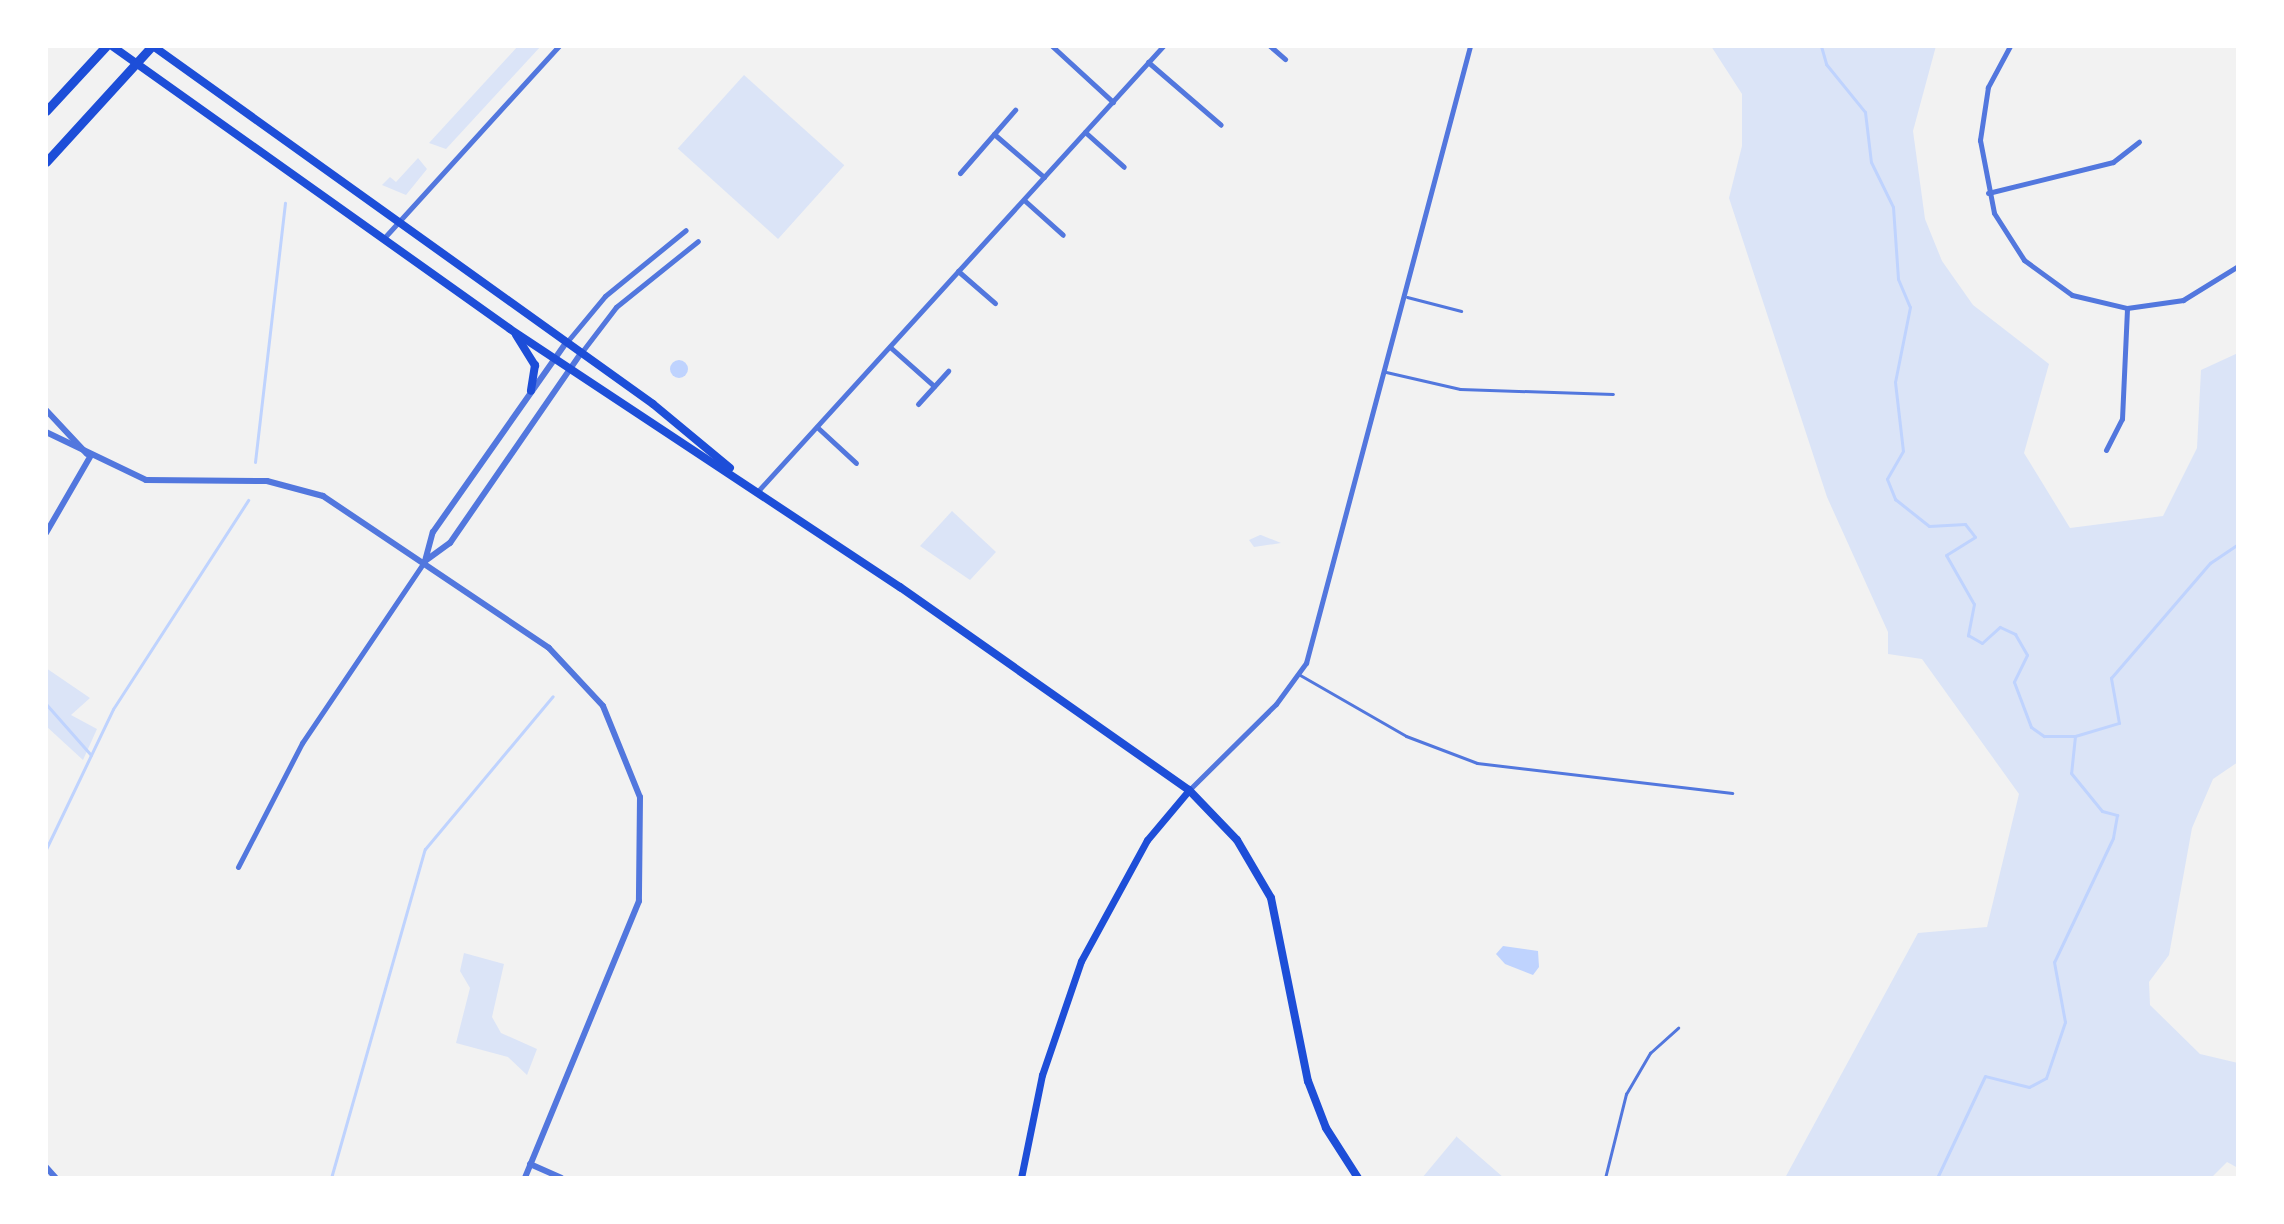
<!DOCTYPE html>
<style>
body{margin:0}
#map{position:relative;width:2284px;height:1224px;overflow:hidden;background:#f2f2f2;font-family:Barlow,sans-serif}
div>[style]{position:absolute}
.green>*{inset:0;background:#dbe4f7;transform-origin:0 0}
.water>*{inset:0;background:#bfd3fe}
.round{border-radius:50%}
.stream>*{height:3px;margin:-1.5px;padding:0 1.5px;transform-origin:1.5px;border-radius:1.5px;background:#bfd3fe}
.service>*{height:3px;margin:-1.5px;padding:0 1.5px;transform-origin:1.5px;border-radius:1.5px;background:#5277de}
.minor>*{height:5px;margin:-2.5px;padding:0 2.5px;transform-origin:2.5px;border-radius:2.5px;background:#5277de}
.tertiary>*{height:6px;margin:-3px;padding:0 3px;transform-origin:3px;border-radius:3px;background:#5277de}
.secondary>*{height:7px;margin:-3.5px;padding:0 3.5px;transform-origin:3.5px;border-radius:3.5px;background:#1d4ed8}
.primary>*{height:8px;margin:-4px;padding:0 4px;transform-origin:4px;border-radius:4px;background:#1d4ed8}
.trunk>*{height:9px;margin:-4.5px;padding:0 4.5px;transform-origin:4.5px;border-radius:4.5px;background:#1d4ed8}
span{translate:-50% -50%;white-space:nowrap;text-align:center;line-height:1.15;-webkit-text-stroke:6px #fff;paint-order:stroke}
.frame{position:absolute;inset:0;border:48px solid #fff;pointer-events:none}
</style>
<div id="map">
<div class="green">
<div style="clip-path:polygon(518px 46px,541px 46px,446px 149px,429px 143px)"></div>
<div style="clip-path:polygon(1711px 46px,1936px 46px,1913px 131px,1925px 219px,1942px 261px,1973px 305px,2049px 364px,2024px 453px,2070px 528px,2163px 516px,2197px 448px,2201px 370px,2238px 353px,2238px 762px,2213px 779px,2192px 828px,2169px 955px,2149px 982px,2150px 1005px,2200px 1054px,2238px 1063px,2238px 1168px,2227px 1162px,2211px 1178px,1785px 1178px,1918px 933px,1987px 927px,2019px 794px,1922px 659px,1888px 654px,1888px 632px,1827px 497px,1729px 198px,1742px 146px,1742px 94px)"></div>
<div style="left:744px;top:75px;width:135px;height:99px;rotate:42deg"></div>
<div style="clip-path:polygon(418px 158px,427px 169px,406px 195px,382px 185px,390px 177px,396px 182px)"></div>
<div style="clip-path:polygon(952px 511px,996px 552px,970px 580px,920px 546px)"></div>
<div style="clip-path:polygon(1260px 535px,1261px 535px,1281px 543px,1254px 547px,1249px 540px)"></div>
<div style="clip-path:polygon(46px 668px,90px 698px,71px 715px,97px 729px,83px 760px,46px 726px)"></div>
<div style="clip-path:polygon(464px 953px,504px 964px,492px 1017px,501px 1033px,537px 1049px,527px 1075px,508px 1057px,456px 1043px,470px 988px,460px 971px)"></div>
<div style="clip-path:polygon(1457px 1136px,1457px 1137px,1504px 1178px,1422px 1178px)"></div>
</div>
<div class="water">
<div class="round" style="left:670px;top:360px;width:18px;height:18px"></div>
<div style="clip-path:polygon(1503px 946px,1538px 951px,1539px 967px,1533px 975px,1505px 964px,1496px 954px)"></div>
</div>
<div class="stream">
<div style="left:1821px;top:46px;width:19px;rotate:74deg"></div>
<div style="left:1826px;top:64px;width:62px;rotate:50.9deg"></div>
<div style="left:1865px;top:112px;width:50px;rotate:83.2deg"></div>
<div style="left:1871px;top:162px;width:50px;rotate:63.9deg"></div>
<div style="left:1893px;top:207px;width:72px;rotate:86deg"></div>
<div style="left:1898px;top:279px;width:30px;rotate:67deg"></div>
<div style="left:1910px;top:307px;width:76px;rotate:101.3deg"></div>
<div style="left:1895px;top:382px;width:69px;rotate:83.4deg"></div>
<div style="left:1903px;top:451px;width:32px;rotate:120deg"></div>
<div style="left:1887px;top:479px;width:22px;rotate:68deg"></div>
<div style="left:1895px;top:499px;width:43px;rotate:38.5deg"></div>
<div style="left:1929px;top:526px;width:36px;rotate:-3deg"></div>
<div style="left:1965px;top:524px;width:16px;rotate:52deg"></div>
<div style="left:1975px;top:537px;width:34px;rotate:148deg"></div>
<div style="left:1946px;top:555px;width:56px;rotate:60.3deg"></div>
<div style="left:1974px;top:604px;width:32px;rotate:101deg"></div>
<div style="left:1968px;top:635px;width:16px;rotate:30deg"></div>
<div style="left:1982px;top:643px;width:24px;rotate:-42deg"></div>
<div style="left:2000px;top:627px;width:17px;rotate:25deg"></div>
<div style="left:2015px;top:634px;width:24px;rotate:60deg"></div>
<div style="left:2027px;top:655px;width:30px;rotate:116deg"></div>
<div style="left:2014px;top:682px;width:48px;rotate:69.3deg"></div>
<div style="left:2031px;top:727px;width:16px;rotate:35deg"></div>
<div style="left:2044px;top:736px;width:31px"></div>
<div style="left:2075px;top:736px;width:37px;rotate:96deg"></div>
<div style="left:2071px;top:773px;width:49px;rotate:50.8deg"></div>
<div style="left:2102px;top:811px;width:16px;rotate:15deg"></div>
<div style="left:2117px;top:815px;width:23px;rotate:100deg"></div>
<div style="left:2113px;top:838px;width:137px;rotate:115.4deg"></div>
<div style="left:2054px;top:962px;width:61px;rotate:79.6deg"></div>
<div style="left:2065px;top:1022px;width:59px;rotate:108.7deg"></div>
<div style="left:2046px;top:1078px;width:19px;rotate:152deg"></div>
<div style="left:2029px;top:1087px;width:45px;rotate:-166deg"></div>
<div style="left:1985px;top:1076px;width:113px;rotate:115.2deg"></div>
<div style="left:255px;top:462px;width:261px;rotate:-83.4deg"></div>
<div style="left:46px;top:704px;width:68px;rotate:48.6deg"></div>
<div style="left:2075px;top:736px;width:46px;rotate:-16.5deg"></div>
<div style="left:2119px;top:723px;width:46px;rotate:-100.1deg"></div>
<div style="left:2111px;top:678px;width:152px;rotate:-49.3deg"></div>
<div style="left:2210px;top:563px;width:34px;rotate:-34deg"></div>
<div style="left:46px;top:849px;width:155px;rotate:-64.4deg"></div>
<div style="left:113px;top:709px;width:249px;rotate:-57.1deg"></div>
<div style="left:331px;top:1178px;width:342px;rotate:-74.1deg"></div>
<div style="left:425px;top:849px;width:199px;rotate:-50.1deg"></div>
</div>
<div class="service">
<div style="left:1407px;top:297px;width:56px;rotate:14.5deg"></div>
<div style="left:1386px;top:372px;width:76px;rotate:12.9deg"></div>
<div style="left:1460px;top:389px;width:153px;rotate:1.9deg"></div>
<div style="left:1300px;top:675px;width:122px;rotate:29.9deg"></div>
<div style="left:1406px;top:736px;width:76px;rotate:20.8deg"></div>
<div style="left:1477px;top:763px;width:257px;rotate:6.7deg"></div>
<div style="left:1605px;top:1178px;width:87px;rotate:-76deg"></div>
<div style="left:1626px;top:1094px;width:48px;rotate:-59.7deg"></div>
<div style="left:1650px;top:1053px;width:38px;rotate:-42deg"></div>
</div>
<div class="minor">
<div style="left:1052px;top:46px;width:83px;rotate:42.6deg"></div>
<div style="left:1270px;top:46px;width:20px;rotate:41deg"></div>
<div style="left:2010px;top:46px;width:47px;rotate:118.2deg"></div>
<div style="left:1988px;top:87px;width:54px;rotate:98.6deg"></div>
<div style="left:1980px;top:140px;width:74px;rotate:79.1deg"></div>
<div style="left:1994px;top:213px;width:56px;rotate:57.4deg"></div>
<div style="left:2024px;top:260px;width:59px;rotate:36.1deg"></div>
<div style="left:2072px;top:295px;width:57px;rotate:13.3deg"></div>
<div style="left:2127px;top:308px;width:57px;rotate:-8.1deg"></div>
<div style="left:2183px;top:300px;width:65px;rotate:-31.7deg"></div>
<div style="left:1148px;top:62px;width:96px;rotate:40.8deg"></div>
<div style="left:1085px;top:132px;width:52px;rotate:41.9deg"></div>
<div style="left:994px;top:134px;width:66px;rotate:40.7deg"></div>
<div style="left:960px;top:173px;width:84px;rotate:-48.9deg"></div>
<div style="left:1988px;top:193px;width:129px;rotate:-13.9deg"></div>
<div style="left:2113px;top:162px;width:33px;rotate:-38deg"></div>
<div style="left:1024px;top:200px;width:52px;rotate:41.9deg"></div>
<div style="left:384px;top:238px;width:260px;rotate:-47.7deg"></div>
<div style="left:958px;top:271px;width:49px;rotate:40.9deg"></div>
<div style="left:566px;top:343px;width:61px;rotate:-50.3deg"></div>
<div style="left:605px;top:296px;width:104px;rotate:-39.2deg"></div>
<div style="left:890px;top:347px;width:59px;rotate:41.6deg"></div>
<div style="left:581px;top:353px;width:58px;rotate:-52.7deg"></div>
<div style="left:616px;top:307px;width:105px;rotate:-38.8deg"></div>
<div style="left:918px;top:404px;width:45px;rotate:-47.7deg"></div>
<div style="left:817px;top:427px;width:53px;rotate:42.7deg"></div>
<div style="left:2106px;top:450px;width:35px;rotate:-63deg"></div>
<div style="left:2122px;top:419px;width:111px;rotate:-87.4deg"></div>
<div style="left:758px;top:491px;width:602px;rotate:-47.69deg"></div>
<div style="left:1189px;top:790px;width:122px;rotate:-44.7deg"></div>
<div style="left:1276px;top:704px;width:51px;rotate:-53.8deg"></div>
<div style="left:1306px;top:663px;width:638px;rotate:-75.11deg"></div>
<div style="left:238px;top:867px;width:140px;rotate:-62.7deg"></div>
<div style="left:302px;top:743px;width:218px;rotate:-56deg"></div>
</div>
<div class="tertiary">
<div style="left:46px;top:410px;width:60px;rotate:47deg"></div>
<div style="left:46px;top:432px;width:111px;rotate:25.6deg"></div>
<div style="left:146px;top:480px;width:121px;rotate:0.5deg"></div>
<div style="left:267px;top:481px;width:58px;rotate:15deg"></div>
<div style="left:323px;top:496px;width:272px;rotate:33.9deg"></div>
<div style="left:549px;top:648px;width:79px;rotate:47deg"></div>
<div style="left:603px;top:706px;width:98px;rotate:67.9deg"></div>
<div style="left:640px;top:797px;width:104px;rotate:90.6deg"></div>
<div style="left:639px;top:901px;width:300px;rotate:112.4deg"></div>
<div style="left:46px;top:533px;width:88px;rotate:-59.9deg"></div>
<div style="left:425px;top:561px;width:31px;rotate:-36deg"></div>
<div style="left:450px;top:543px;width:231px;rotate:-55.4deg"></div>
<div style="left:425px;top:561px;width:30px;rotate:-75deg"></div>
<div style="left:433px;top:532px;width:231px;rotate:-54.9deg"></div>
<div style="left:530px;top:1164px;width:34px;rotate:24deg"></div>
<div style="left:46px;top:1167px;width:15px;rotate:48deg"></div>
</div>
<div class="secondary">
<div style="left:1021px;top:1178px;width:105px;rotate:-78.5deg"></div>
<div style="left:1042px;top:1075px;width:120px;rotate:-71.1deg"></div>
<div style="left:1081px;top:961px;width:138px;rotate:-61.4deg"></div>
<div style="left:1147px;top:840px;width:65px;rotate:-50deg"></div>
</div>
<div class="primary">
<div style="left:112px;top:46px;width:488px;rotate:35.4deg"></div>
<div style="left:510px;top:329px;width:468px;rotate:33.5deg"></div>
<div style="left:900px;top:587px;width:353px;rotate:35.1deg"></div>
<div style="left:1189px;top:790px;width:69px;rotate:46.2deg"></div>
<div style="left:1237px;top:840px;width:67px;rotate:59.6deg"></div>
<div style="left:1271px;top:898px;width:187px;rotate:78.6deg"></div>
<div style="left:1308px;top:1081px;width:50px;rotate:69deg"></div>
<div style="left:1326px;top:1128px;width:59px;rotate:57.4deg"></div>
<div style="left:153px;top:46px;width:615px;rotate:35.6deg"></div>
<div style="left:653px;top:404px;width:100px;rotate:39.7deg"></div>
<div style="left:516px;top:335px;width:36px;rotate:58deg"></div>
<div style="left:535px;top:365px;width:26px;rotate:99deg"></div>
</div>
<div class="trunk">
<div style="left:46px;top:111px;width:88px;rotate:-47.3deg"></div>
<div style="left:46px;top:162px;width:157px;rotate:-47.6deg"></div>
</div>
<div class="frame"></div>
</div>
